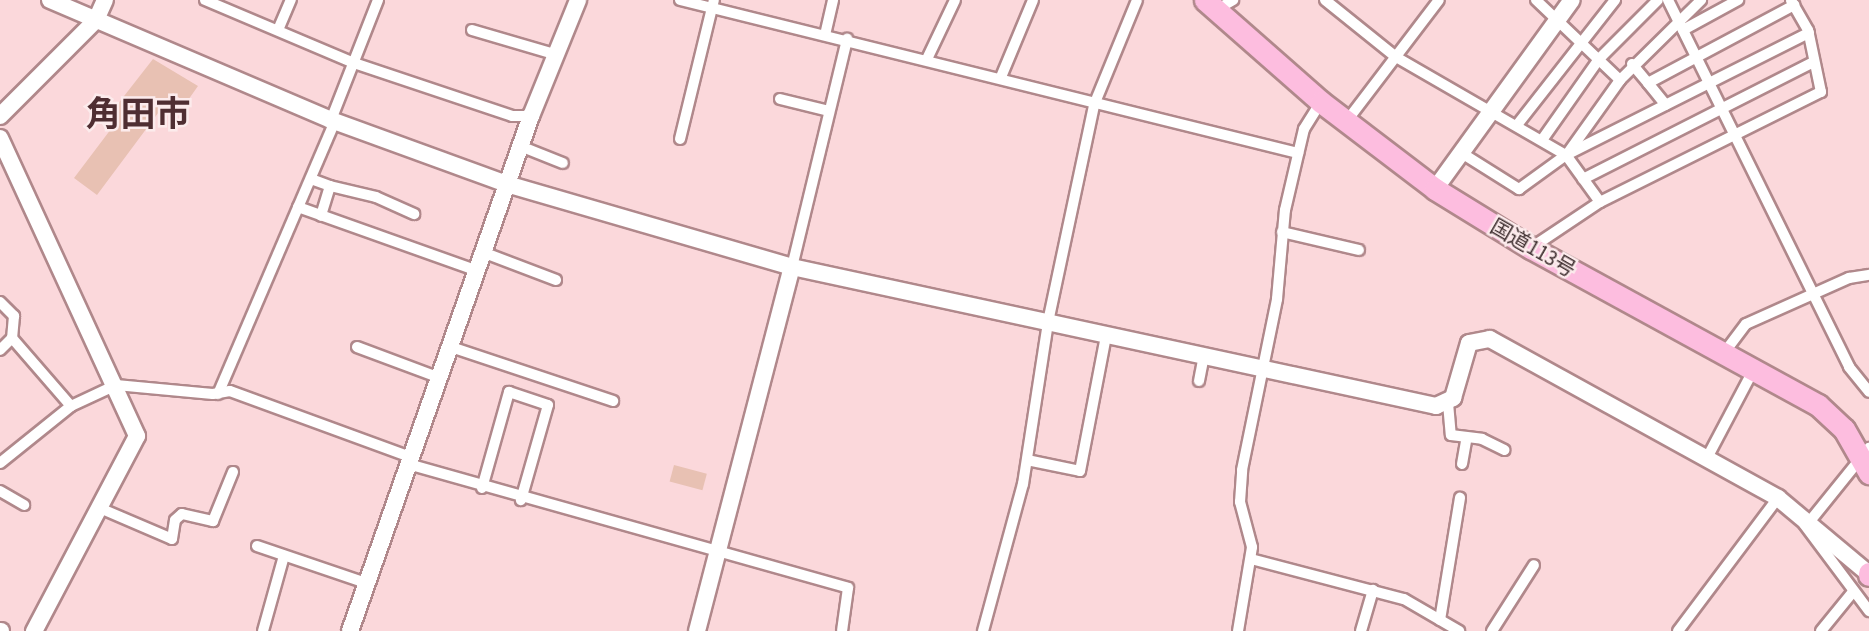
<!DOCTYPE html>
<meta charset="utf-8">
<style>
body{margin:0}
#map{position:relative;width:1869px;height:631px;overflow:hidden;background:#fbd8db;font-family:"Source Sans 3","Noto Sans JP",sans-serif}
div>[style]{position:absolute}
.building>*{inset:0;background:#e8c1b3;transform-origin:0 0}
.roads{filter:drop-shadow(2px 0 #b0888b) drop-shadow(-2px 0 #b0888b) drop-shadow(0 2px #b0888b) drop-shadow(0 -2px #b0888b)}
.street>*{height:10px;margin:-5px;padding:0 5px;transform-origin:5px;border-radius:5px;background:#fff}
.secondary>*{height:16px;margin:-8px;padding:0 8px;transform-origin:8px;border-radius:8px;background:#fff}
.highway>*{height:21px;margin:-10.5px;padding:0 10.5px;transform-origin:10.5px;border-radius:10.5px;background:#fdbddf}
span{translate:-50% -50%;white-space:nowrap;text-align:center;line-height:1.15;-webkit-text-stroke:5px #fcebec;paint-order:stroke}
.street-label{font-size:21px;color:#3f2f30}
.town-label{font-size:35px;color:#4f2e32;font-weight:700}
</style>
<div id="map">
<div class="building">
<div style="clip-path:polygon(153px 59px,198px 86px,186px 103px,173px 93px,97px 195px,74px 178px,111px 129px,103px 123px)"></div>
<div style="left:674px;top:465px;width:34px;height:17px;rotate:15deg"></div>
</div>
<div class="roads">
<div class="street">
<div style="left:205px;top:0;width:162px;rotate:22.9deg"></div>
<div style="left:354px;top:63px;width:167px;rotate:18.5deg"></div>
<div style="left:512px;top:116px;width:19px"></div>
<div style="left:680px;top:0;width:637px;rotate:13.91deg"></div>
<div style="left:1325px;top:0;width:91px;rotate:38.8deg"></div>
<div style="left:1396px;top:57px;width:196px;rotate:30deg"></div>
<div style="left:1566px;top:155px;width:58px;rotate:54.1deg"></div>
<div style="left:1536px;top:0;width:116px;rotate:43.6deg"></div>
<div style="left:1620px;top:80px;width:114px;rotate:-44.6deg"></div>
<div style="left:1668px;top:0;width:409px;rotate:63.7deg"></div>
<div style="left:1849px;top:367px;width:32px;rotate:51deg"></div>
<div style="left:1216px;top:10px;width:20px;rotate:-30deg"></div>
<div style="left:278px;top:30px;width:33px;rotate:-67deg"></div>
<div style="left:472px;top:30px;width:85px;rotate:16.3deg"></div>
<div style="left:1683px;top:30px;width:63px;rotate:-28.6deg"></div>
<div style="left:825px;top:35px;width:36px;rotate:-77deg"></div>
<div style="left:927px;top:59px;width:65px;rotate:-64.6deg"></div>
<div style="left:1632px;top:64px;width:25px;rotate:50deg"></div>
<div style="left:1648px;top:83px;width:166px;rotate:-28.1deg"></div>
<div style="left:1001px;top:77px;width:83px;rotate:-67.4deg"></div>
<div style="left:1648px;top:83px;width:28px;rotate:51deg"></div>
<div style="left:780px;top:99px;width:50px;rotate:13.8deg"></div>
<div style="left:331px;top:120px;width:129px;rotate:-68.6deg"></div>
<div style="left:1346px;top:122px;width:153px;rotate:-52.7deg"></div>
<div style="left:1517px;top:125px;width:159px;rotate:-51.9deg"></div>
<div style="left:680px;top:139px;width:143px;rotate:-76.3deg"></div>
<div style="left:1542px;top:140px;width:99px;rotate:-54.9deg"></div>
<div style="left:1599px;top:59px;width:83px;rotate:-45deg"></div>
<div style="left:520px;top:146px;width:46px;rotate:21.6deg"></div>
<div style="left:1460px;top:152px;width:70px;rotate:32.1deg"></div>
<div style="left:1519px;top:189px;width:58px;rotate:-35.9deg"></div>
<div style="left:1566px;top:155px;width:272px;rotate:-26.7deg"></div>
<div style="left:1568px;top:153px;width:90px;rotate:-54.5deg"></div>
<div style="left:311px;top:179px;width:20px;rotate:20deg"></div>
<div style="left:330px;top:186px;width:31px;rotate:107deg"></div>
<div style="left:1583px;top:179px;width:259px;rotate:-26.9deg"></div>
<div style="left:330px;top:186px;width:47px;rotate:13.4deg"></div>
<div style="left:376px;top:197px;width:42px;rotate:24.1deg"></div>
<div style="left:298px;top:207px;width:191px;rotate:19.6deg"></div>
<div style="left:1282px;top:232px;width:79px;rotate:13.2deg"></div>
<div style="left:1531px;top:248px;width:83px;rotate:-33.7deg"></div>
<div style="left:1600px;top:202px;width:247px;rotate:-26.5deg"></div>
<div style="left:1821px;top:92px;width:63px;rotate:-101.8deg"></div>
<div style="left:1808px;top:30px;width:34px;rotate:-120deg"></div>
<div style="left:485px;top:253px;width:76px;rotate:20.8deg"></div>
<div style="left:792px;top:267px;width:235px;rotate:-76.4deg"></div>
<div style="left:0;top:302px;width:20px;rotate:45deg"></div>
<div style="left:14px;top:316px;width:22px;rotate:95deg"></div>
<div style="left:12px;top:338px;width:90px;rotate:49.1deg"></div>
<div style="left:71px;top:406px;width:91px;rotate:141.2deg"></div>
<div style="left:357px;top:347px;width:89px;rotate:20.5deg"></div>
<div style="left:451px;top:347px;width:171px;rotate:18.4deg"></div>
<div style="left:0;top:350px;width:17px;rotate:-45deg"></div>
<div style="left:1724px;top:353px;width:36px;rotate:-53deg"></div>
<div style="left:1746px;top:324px;width:113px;rotate:-24.1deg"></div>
<div style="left:1849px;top:278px;width:20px;rotate:-9deg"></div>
<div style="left:1199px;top:381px;width:25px;rotate:-79deg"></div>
<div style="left:218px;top:394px;width:297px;rotate:-66.8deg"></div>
<div style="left:1448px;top:403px;width:32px;rotate:85deg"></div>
<div style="left:1451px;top:435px;width:31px;rotate:7deg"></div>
<div style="left:1482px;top:439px;width:25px;rotate:26deg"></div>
<div style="left:71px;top:406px;width:50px;rotate:-25deg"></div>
<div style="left:116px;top:385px;width:97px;rotate:5.3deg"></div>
<div style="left:213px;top:394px;width:17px;rotate:-10deg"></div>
<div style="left:230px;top:391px;width:192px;rotate:20.1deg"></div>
<div style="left:1707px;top:458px;width:101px;rotate:-62.2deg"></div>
<div style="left:1027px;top:460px;width:54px;rotate:11.7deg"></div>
<div style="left:1080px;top:471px;width:137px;rotate:-79.1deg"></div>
<div style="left:408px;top:464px;width:457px;rotate:15.7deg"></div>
<div style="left:848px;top:588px;width:43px;rotate:97.9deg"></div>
<div style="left:1462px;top:464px;width:27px;rotate:-80deg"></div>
<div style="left:482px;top:488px;width:100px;rotate:-74.3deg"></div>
<div style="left:509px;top:392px;width:41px;rotate:18.4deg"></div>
<div style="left:548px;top:405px;width:99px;rotate:105.9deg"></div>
<div style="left:0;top:491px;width:28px;rotate:30deg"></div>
<div style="left:102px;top:509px;width:76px;rotate:23.2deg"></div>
<div style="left:172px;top:539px;width:19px;rotate:-81deg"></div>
<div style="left:175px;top:520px;width:9px;rotate:-41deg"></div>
<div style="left:182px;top:514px;width:32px;rotate:13deg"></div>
<div style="left:213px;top:521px;width:53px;rotate:-67.8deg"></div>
<div style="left:1810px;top:521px;width:94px;rotate:-51.1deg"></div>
<div style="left:1804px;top:524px;width:109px;rotate:53.2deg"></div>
<div style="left:257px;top:546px;width:112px;rotate:18.8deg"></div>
<div style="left:1251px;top:559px;width:158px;rotate:14.7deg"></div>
<div style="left:1404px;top:599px;width:64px;rotate:30.2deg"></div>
<div style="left:1440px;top:620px;width:124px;rotate:-80.7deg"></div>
<div style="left:263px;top:631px;width:78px;rotate:-74.4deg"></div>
<div style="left:983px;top:631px;width:152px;rotate:-74.8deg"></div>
<div style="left:1023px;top:484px;width:164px;rotate:-81.2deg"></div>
<div style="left:1048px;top:322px;width:222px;rotate:-78deg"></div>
<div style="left:1094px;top:105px;width:113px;rotate:-67.7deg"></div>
<div style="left:1238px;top:631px;width:85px;rotate:-80.5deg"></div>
<div style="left:1252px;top:547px;width:47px;rotate:-104.9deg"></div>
<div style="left:1240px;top:502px;width:32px;rotate:-86deg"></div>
<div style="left:1242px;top:470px;width:175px;rotate:-78.4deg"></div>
<div style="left:1277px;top:299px;width:89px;rotate:-84.9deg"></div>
<div style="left:1285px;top:210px;width:83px;rotate:-76.8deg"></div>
<div style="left:1304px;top:129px;width:32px;rotate:-58deg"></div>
<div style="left:1361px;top:631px;width:43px;rotate:-73.7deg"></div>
<div style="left:1492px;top:631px;width:78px;rotate:-57.5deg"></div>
<div style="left:1678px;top:631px;width:166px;rotate:-53.1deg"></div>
<div style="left:1821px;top:631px;width:49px;rotate:-50.8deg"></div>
</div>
<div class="secondary">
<div style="left:50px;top:0;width:306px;rotate:23.1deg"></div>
<div style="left:331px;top:120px;width:190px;rotate:20deg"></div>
<div style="left:510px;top:185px;width:294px;rotate:16.2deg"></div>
<div style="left:792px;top:267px;width:659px;rotate:12.18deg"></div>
<div style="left:1436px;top:406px;width:19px;rotate:-25deg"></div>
<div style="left:1453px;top:398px;width:57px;rotate:-73.8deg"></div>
<div style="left:1469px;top:343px;width:21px;rotate:-11deg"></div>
<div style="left:1490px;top:339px;width:329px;rotate:28.9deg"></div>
<div style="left:1778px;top:498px;width:119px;rotate:39.9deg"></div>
<div style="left:0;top:116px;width:136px;rotate:-45deg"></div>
<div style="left:96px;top:20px;width:22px;rotate:-66deg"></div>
<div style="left:0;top:138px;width:328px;rotate:65.3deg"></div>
<div style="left:137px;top:436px;width:221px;rotate:117.8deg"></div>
<div style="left:1435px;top:189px;width:233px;rotate:-54.1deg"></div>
<div style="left:0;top:631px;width:1px"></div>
<div style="left:350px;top:631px;width:546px;rotate:-70.64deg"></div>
<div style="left:531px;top:116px;width:125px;rotate:-67.9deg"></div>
<div style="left:697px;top:631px;width:376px;rotate:-75.4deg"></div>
</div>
<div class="highway">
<div style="left:1205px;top:0;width:154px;rotate:41.3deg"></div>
<div style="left:1321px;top:102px;width:143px;rotate:37.3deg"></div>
<div style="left:1435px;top:189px;width:113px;rotate:31.6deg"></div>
<div style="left:1531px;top:248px;width:327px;rotate:28.7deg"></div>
<div style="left:1818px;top:405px;width:35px;rotate:43deg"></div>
<div style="left:1844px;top:429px;width:51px;rotate:60.4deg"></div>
<div style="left:1869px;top:573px;width:2px;rotate:90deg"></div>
</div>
</div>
<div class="street-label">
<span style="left:1533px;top:248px;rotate:30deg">国道113号</span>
</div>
<div class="town-label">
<span style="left:138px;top:115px">角田市</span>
</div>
</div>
